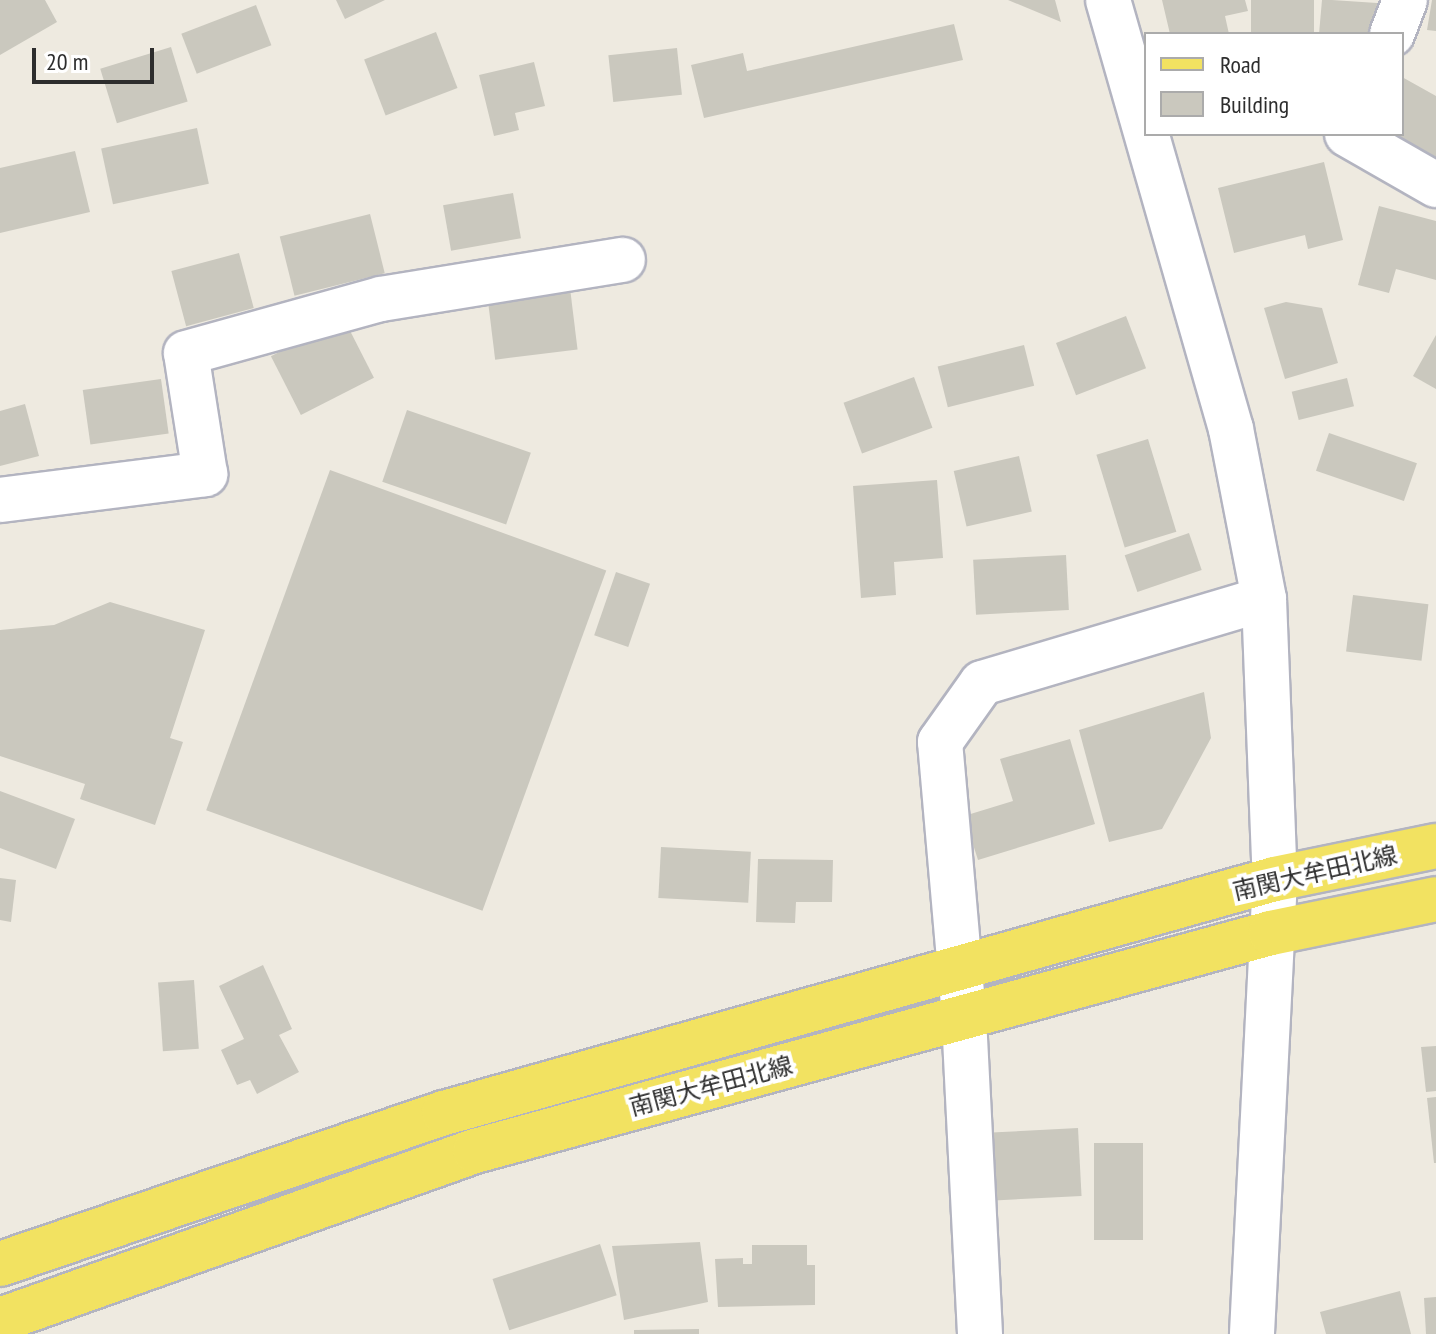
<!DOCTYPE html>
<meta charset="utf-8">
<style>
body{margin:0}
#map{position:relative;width:1436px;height:1334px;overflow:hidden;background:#eeeae0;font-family:"PT Sans Narrow","Noto Sans JP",sans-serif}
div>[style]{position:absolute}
.building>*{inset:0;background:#cac8be;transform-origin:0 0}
.roads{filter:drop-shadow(2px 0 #b3b4c0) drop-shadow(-2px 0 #b3b4c0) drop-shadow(0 2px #b3b4c0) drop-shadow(0 -2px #b3b4c0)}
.minor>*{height:44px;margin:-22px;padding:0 22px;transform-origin:22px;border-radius:22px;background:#fff}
.major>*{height:44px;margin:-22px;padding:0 22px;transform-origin:22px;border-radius:22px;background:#f2e261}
span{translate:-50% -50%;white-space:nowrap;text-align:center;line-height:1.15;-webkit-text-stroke:8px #fff;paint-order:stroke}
.street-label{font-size:24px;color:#2d2d2d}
.legend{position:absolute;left:1144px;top:32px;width:260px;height:104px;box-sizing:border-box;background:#fff;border:2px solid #ababab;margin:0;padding:10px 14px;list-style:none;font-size:24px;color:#2d2d2d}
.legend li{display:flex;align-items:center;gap:16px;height:40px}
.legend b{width:40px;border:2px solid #ababab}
.scale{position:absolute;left:32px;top:48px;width:122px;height:36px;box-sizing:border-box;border:4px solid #2d2d2d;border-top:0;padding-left:10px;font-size:24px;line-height:28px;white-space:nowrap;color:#2d2d2d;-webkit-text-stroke:6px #fff;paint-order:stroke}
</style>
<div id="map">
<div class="building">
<div style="clip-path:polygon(0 0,45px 0,57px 22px,0 55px)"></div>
<div style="clip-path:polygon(336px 0,385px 0,345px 19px)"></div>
<div style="clip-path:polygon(1008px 0,1055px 0,1061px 22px)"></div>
<div style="clip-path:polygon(1162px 0,1245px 0,1248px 11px,1225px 16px,1229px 34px,1170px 34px)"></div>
<div style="left:1251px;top:0;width:63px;height:34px"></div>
<div style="clip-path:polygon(1322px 0,1332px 0,1392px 4px,1379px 34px,1319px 34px)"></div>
<div style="clip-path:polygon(1432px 0,1436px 0,1436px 31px,1427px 30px)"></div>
<div style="left:256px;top:5px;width:43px;height:80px;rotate:69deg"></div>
<div style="clip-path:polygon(954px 24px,963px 60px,704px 118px,691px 65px,743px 53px,747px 71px)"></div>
<div style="left:436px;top:32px;width:60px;height:77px;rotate:69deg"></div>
<div style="left:171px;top:47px;width:57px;height:74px;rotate:73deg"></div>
<div style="left:677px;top:48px;width:47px;height:69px;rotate:84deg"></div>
<div style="clip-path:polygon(534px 62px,545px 106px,515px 113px,519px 130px,494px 136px,479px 75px)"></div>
<div style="clip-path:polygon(1402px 77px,1436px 96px,1436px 161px,1389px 134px,1402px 134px)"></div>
<div style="left:197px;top:128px;width:57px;height:98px;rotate:78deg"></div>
<div style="clip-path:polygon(75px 151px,90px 212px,0 233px,0 168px)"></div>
<div style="clip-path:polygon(1324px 162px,1343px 240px,1308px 249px,1305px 235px,1234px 253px,1218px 188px)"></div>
<div style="left:513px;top:193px;width:46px;height:71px;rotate:80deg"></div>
<div style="clip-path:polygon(1379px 206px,1436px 221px,1436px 280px,1396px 269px,1389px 293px,1358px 285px)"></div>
<div style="left:370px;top:214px;width:61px;height:93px;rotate:76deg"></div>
<div style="left:239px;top:253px;width:57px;height:70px;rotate:75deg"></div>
<div style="left:570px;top:288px;width:62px;height:83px;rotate:83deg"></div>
<div style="clip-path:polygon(1286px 302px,1322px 308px,1338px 363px,1285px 379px,1264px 308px)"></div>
<div style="left:1126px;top:316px;width:56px;height:75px;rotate:69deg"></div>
<div style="left:344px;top:319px;width:66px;height:82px;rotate:63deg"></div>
<div style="clip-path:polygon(1436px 335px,1436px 389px,1413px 376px)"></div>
<div style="left:1024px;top:345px;width:42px;height:89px;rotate:76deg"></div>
<div style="left:914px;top:377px;width:54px;height:75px;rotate:70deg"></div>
<div style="left:1347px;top:378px;width:29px;height:57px;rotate:76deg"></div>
<div style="left:161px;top:379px;width:55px;height:79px;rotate:82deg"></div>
<div style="clip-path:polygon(25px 404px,39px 456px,0 466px,0 411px)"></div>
<div style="left:407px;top:410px;width:131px;height:76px;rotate:19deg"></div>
<div style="left:1329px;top:433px;width:93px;height:40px;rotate:19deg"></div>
<div style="left:1148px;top:439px;width:97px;height:54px;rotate:73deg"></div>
<div style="left:1019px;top:456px;width:57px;height:67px;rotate:77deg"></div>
<div style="left:330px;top:470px;width:294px;height:362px;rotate:20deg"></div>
<div style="clip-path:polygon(937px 480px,943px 558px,894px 562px,896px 595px,861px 598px,853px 486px)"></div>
<div style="left:1189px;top:533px;width:39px;height:68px;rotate:71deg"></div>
<div style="left:1066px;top:555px;width:55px;height:93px;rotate:87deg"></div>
<div style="left:616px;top:572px;width:36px;height:67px;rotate:19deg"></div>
<div style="left:1353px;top:595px;width:76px;height:57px;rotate:7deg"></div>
<div style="clip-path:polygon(110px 602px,205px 630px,170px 738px,183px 742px,155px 825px,80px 799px,85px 784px,0 756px,0 630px,54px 625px)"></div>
<div style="clip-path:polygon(1204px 692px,1211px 738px,1162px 829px,1109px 842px,1079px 730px)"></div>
<div style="clip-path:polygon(1070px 739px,1095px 824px,978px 860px,964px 816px,1013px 801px,1000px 759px)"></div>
<div style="clip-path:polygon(0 791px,75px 819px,56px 869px,0 848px)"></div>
<div style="left:661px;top:847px;width:90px;height:51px;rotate:3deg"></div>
<div style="clip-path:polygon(758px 859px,833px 860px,832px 902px,796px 902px,795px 923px,756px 922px)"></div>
<div style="clip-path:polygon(0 878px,16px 880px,11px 922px,0 920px)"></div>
<div style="clip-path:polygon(263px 965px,292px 1029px,279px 1035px,299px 1072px,257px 1094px,250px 1080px,237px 1085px,221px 1050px,244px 1039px,219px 986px)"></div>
<div style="left:194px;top:980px;width:69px;height:36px;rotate:86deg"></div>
<div style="clip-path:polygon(1436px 1046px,1436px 1091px,1426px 1092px,1421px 1047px)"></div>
<div style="clip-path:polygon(1436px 1097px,1436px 1163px,1434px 1163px,1427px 1098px)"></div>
<div style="left:1078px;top:1128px;width:68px;height:92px;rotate:87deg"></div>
<div style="left:1094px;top:1143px;width:49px;height:97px"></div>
<div style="clip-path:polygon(700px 1242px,708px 1302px,624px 1320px,612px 1246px)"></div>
<div style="left:600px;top:1244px;width:54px;height:113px;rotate:72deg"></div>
<div style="clip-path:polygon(752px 1245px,807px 1245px,807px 1265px,815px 1265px,815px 1305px,718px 1307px,715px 1259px,743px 1258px,743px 1264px,752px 1264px)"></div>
<div style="clip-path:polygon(1400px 1291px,1411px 1334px,1326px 1334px,1320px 1312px)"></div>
<div style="clip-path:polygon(1436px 1297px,1436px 1334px,1426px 1334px,1424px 1298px)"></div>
<div style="clip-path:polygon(699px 1329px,699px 1334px,634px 1334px,634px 1330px)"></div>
</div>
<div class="roads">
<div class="minor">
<div style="left:1108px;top:0;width:446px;rotate:74deg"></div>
<div style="left:1231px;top:429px;width:173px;rotate:79deg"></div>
<div style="left:1264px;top:599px;width:280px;rotate:87.8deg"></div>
<div style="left:1275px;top:879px;width:456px;rotate:92.9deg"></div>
<div style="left:1392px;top:34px;width:36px;rotate:-69deg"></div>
<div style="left:1347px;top:134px;width:103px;rotate:29.8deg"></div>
<div style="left:0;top:500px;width:207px;rotate:-7.2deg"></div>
<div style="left:205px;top:474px;width:122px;rotate:-98.9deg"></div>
<div style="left:186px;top:353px;width:202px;rotate:-15.5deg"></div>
<div style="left:381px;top:299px;width:245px;rotate:-9.2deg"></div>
<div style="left:980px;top:1334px;width:318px;rotate:-92.9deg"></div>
<div style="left:964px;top:1016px;width:275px;rotate:-95deg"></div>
<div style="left:940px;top:742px;width:72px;rotate:-54.6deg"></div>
<div style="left:982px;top:683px;width:294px;rotate:-16.6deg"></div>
</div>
<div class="major">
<div style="left:0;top:1264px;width:469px;rotate:-18.8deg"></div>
<div style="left:444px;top:1113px;width:863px;rotate:-15.73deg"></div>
<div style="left:1275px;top:879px;width:164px;rotate:-11.6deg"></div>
<div style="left:0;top:1320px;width:504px;rotate:-19.59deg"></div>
<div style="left:475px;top:1151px;width:825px;rotate:-15.32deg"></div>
<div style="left:1271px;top:933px;width:168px;rotate:-11.6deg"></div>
</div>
</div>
<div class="street-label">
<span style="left:1315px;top:873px;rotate:-13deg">南関大牟田北線</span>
<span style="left:711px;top:1086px;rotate:-15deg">南関大牟田北線</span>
</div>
<ul class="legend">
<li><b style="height:10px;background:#f2e261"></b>Road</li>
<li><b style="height:22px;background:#cac8be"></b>Building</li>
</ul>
<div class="scale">20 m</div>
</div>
